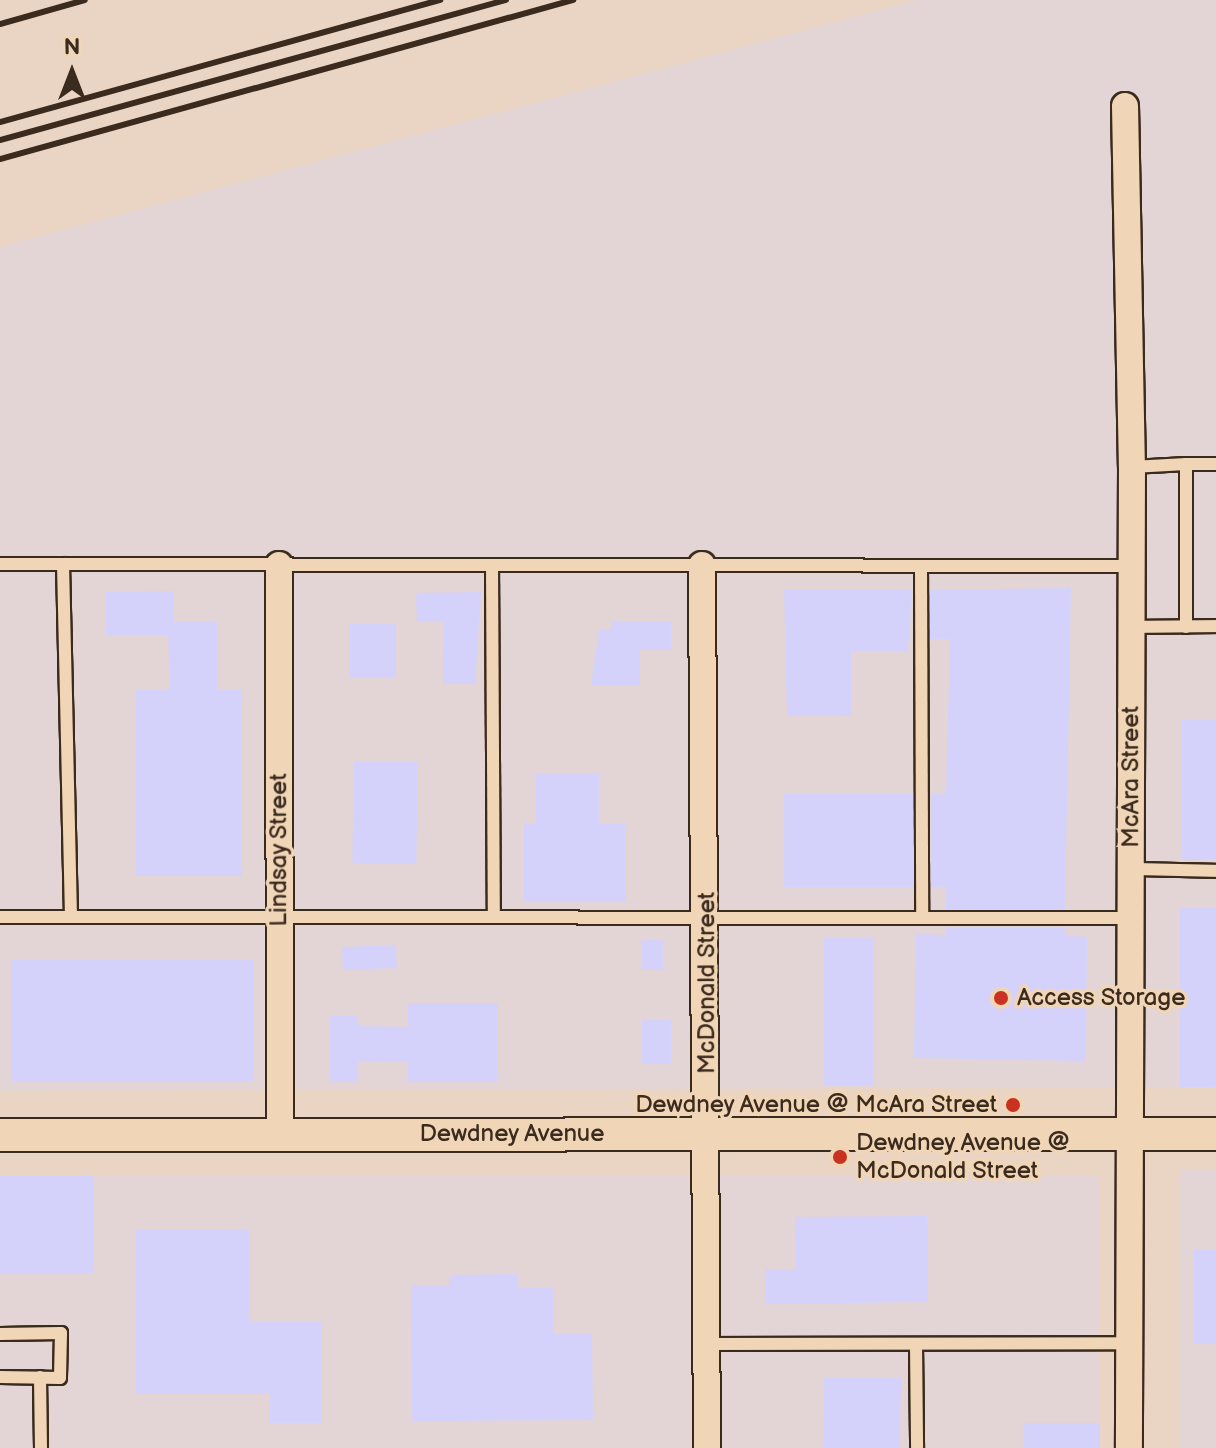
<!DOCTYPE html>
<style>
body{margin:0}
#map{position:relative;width:1216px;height:1448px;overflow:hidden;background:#ead5c5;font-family:"Balsamiq Sans",sans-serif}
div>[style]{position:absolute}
.built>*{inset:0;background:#e3d4d5;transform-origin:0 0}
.building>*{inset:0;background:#d4d2fb;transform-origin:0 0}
.roads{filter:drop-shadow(2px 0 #3b2a1e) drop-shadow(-2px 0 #3b2a1e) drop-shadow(0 2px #3b2a1e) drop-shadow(0 -2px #3b2a1e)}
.service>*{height:12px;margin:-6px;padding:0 6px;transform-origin:6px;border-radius:6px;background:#f0d6b7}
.minor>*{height:26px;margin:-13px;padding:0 13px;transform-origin:13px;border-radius:13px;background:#f0d6b7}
.tertiary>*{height:32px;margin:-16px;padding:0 16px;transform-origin:16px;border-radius:16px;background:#f0d6b7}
.rail>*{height:6px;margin:-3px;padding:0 3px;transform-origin:3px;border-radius:3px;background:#3b2a1e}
.dots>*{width:22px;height:22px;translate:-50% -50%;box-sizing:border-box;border:4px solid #f0d6b7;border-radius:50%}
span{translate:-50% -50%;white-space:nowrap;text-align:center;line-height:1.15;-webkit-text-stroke:7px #f0d6b7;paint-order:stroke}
.street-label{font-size:24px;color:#3b2a1e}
.poi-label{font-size:24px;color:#3b2a1e}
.left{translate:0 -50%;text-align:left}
.right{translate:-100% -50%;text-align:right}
.north{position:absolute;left:32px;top:32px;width:80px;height:80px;-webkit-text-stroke:6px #f0d6b7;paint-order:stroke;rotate:0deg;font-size:22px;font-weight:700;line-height:32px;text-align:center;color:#3b2a1e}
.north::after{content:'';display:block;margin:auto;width:28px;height:36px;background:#3b2a1e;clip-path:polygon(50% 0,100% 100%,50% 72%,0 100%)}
</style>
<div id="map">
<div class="built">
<div style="clip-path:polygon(917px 0,1216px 0,1216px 1087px,0 1091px,0 247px)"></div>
<div style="left:1180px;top:1170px;width:36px;height:278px"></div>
<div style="left:0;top:1175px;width:1099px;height:273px"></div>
</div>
<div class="building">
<div style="clip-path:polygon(1071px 588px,1065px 909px,946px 909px,946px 887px,931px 887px,931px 794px,946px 794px,950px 639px,930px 639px,930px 590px)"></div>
<div style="clip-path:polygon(784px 590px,912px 590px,908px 651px,851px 651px,851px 716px,787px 715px)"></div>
<div style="clip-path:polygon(174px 591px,174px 622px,217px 621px,217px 690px,242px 690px,242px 876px,136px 876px,136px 690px,170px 690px,168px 635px,106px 635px,105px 592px)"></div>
<div style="clip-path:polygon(481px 592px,475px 684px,443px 684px,444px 622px,417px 622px,416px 593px)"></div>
<div style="clip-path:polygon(611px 622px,671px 622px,671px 650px,640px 650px,640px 685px,591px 685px,599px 629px,611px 629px)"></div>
<div style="left:350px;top:624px;width:46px;height:53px"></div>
<div style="left:1182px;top:720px;width:34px;height:140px"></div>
<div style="left:354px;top:761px;width:64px;height:102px;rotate:1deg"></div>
<div style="clip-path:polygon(536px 773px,599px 773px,599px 824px,626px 824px,626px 901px,524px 901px,524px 824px,536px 824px)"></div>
<div style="left:784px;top:794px;width:129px;height:93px"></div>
<div style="left:1180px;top:908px;width:36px;height:179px"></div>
<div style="clip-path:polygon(946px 927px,1065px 927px,1065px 936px,1087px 937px,1086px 1061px,914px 1058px,916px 934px,946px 935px)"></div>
<div style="left:824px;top:938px;width:50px;height:148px"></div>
<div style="left:641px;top:940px;width:22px;height:30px"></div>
<div style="left:396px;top:945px;width:23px;height:54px;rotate:88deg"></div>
<div style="left:11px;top:960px;width:242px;height:121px"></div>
<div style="clip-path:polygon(408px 1003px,498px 1003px,498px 1081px,408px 1081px,408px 1062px,358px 1061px,358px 1081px,329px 1081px,329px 1016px,358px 1016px,358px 1026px,408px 1027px)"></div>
<div style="left:642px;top:1020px;width:29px;height:44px"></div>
<div style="left:93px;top:1176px;width:97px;height:93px;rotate:90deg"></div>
<div style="clip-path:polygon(927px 1216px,928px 1302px,766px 1304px,766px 1269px,796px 1269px,795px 1217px)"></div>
<div style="clip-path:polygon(136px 1229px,249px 1229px,249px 1321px,322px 1321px,322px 1423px,270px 1423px,270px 1393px,136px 1393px)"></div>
<div style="left:1193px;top:1250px;width:23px;height:94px"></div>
<div style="clip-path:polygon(517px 1274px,517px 1288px,554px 1288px,554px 1334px,592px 1333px,593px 1420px,412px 1421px,411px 1285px,449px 1285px,449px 1275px)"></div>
<div style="left:824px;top:1377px;width:77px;height:71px;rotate:1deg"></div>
<div style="left:1023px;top:1423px;width:77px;height:25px"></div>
</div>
<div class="roads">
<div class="service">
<div style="left:1186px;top:464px;width:30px"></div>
<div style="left:1132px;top:467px;width:54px;rotate:-3.2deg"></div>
<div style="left:1186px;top:464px;width:163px;rotate:90deg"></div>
<div style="left:0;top:564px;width:1128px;rotate:0.1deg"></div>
<div style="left:63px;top:564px;width:352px;rotate:88.7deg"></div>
<div style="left:492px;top:565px;width:352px;rotate:89.7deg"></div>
<div style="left:921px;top:566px;width:351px;rotate:89.8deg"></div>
<div style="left:1132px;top:627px;width:84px;rotate:-0.7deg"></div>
<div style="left:1131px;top:869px;width:85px;rotate:1.3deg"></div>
<div style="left:0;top:917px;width:1132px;rotate:0.05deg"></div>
<div style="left:0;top:1334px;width:61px;rotate:-0.9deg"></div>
<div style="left:61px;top:1333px;width:45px;rotate:91.3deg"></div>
<div style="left:60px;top:1378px;width:60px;rotate:-179deg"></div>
<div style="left:707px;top:1344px;width:422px;rotate:-0.1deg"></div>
<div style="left:916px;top:1344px;width:104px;rotate:89.4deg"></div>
<div style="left:40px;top:1377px;width:71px;rotate:89.2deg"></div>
</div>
<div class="minor">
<div style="left:1125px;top:106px;width:361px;rotate:88.9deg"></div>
<div style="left:1132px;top:467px;width:981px;rotate:90.18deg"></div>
<div style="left:279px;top:565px;width:569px;rotate:89.9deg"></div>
<div style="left:702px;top:565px;width:883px;rotate:89.68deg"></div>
</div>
<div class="tertiary">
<div style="left:0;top:1135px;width:1216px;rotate:-0.05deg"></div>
</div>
</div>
<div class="rail">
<div style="left:0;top:24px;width:88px;rotate:-15.8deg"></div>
<div style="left:0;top:122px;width:457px;rotate:-15.5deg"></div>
<div style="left:0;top:140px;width:525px;rotate:-15.47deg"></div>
<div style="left:0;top:159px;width:595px;rotate:-15.51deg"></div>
</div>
<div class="dots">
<div style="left:1001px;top:998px;background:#c8321e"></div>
<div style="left:1013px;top:1105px;background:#c8321e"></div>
<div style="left:840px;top:1157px;background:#c8321e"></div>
</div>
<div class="street-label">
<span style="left:1131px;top:777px;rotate:-90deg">McAra Street</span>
<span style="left:279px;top:850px;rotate:-90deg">Lindsay Street</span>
<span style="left:707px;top:983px;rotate:-90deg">McDonald Street</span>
<span style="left:512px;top:1134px">Dewdney Avenue</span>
</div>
<div class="poi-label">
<span class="left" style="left:1017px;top:998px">Access Storage</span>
<span class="right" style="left:997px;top:1105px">Dewdney Avenue @ McAra Street</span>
<span class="left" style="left:856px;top:1157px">Dewdney Avenue @<br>McDonald Street</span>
</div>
<div class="north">N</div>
</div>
